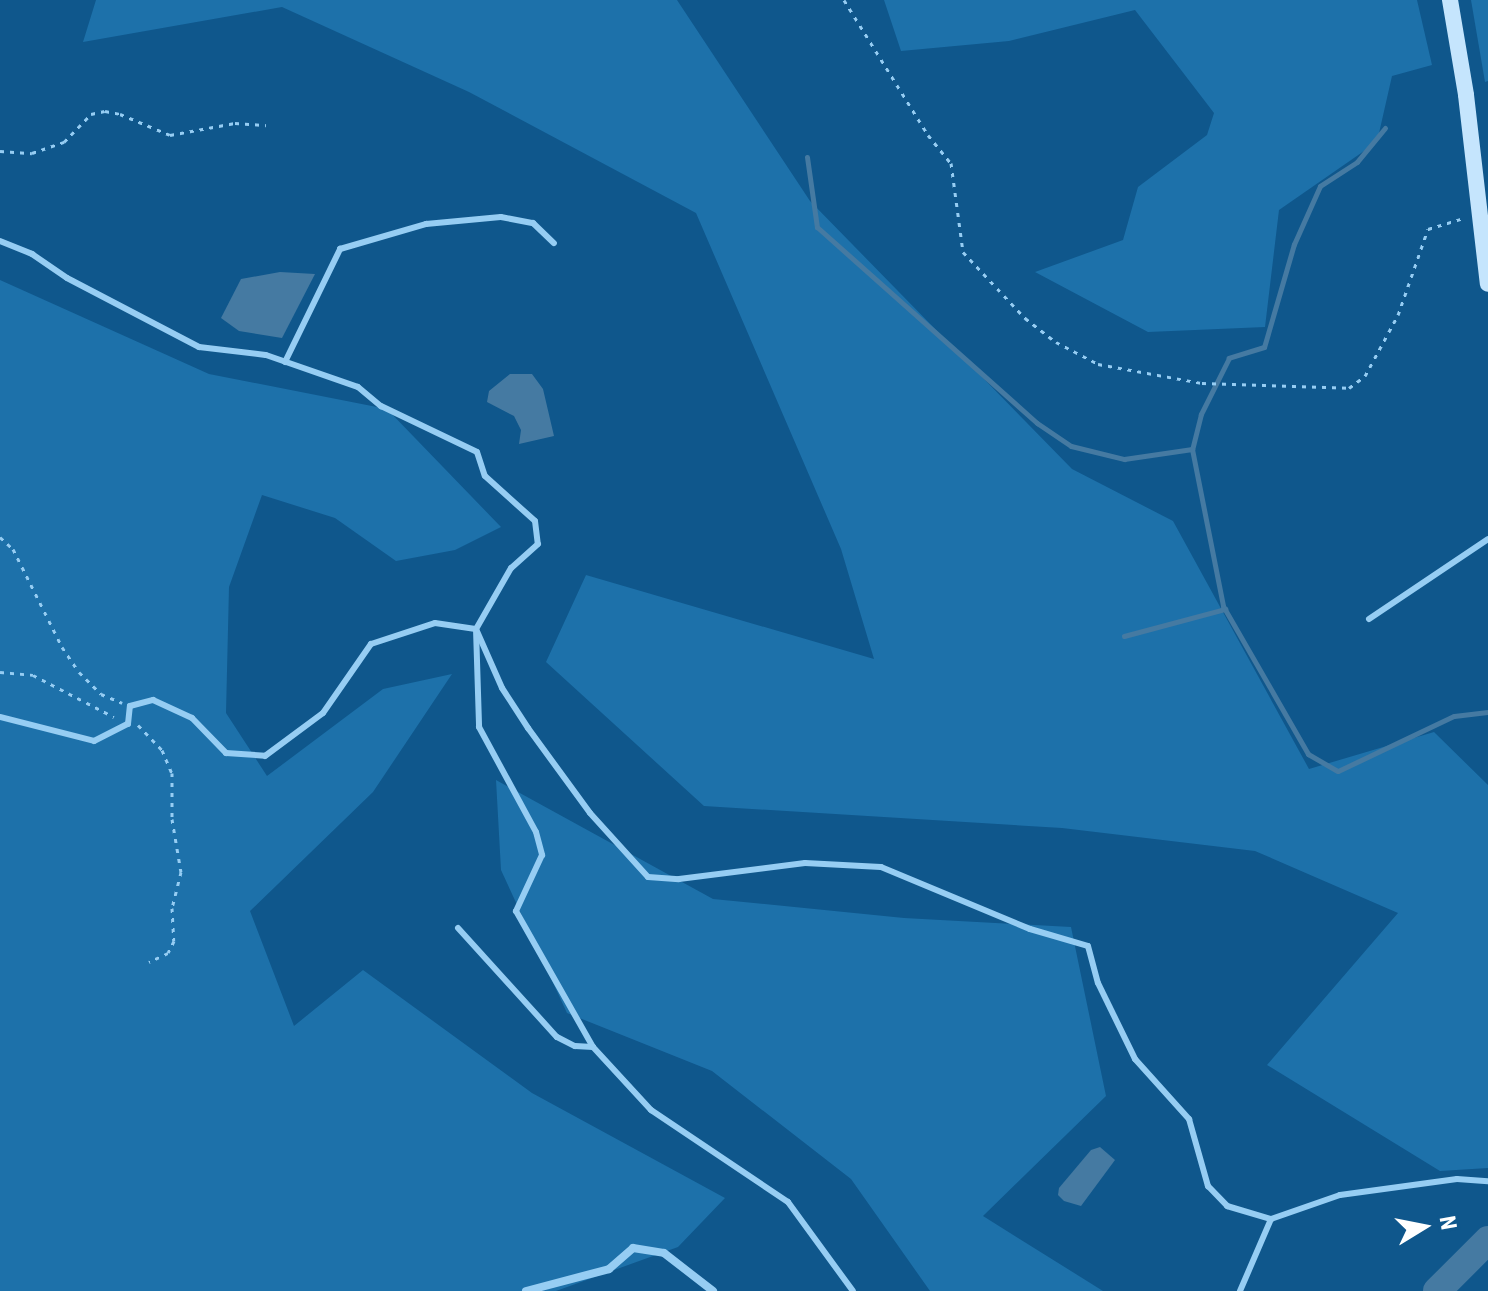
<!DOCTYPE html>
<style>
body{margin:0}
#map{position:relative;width:1488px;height:1291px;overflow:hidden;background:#0f578c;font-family:"Roboto Condensed",sans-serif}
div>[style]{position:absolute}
.green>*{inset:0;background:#1d71aa}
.water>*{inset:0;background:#457aa2}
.stream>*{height:5px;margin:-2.5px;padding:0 2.5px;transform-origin:2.5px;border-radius:2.5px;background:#457aa2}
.river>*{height:28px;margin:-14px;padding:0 14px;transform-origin:14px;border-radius:14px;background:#457aa2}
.path>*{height:3px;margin-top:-1.5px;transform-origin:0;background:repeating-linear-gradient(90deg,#96cdf3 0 4px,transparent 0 10px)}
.lane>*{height:6px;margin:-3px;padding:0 3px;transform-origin:3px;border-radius:3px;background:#96cdf3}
.street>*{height:8px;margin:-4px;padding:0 4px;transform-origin:4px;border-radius:4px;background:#96cdf3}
.secondary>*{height:16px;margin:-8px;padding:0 8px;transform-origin:8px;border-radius:8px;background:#c5e5fd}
span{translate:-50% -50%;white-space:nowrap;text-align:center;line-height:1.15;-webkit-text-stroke:6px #0f578c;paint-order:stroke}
.north{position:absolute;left:1384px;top:1187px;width:80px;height:80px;-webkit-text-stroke:6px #0f578c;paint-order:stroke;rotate:80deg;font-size:22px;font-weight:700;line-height:32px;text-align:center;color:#fff}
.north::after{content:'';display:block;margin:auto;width:28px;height:36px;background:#fff;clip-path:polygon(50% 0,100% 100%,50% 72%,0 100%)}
</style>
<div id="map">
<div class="green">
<div style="clip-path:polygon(96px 0,677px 0,810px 201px,1072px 469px,1173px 521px,1309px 769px,1434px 732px,1488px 785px,1488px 1168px,1440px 1171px,1267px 1065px,1398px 913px,1255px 851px,1062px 828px,704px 806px,546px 662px,586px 575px,874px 659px,841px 549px,696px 213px,469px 92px,282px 7px,83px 42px)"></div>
<div style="clip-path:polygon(884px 0,1417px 0,1432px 65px,1392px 76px,1377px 142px,1279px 210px,1265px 327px,1148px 332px,1035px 272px,1123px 240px,1138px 187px,1207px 135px,1214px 113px,1135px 10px,1009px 41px,901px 51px)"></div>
<div style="clip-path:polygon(1471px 0,1488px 0,1488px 81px,1485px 82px)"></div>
<div style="clip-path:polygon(0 280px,209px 374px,387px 409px,501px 527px,455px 550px,396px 561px,335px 518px,262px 495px,229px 587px,226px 713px,267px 776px,383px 689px,452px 674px,373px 792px,250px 911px,294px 1026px,363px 970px,532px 1093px,725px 1198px,678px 1247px,556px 1291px,0 1291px)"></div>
<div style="clip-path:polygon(496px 780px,713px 899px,904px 918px,1071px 927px,1106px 1096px,983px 1216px,1103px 1291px,930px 1291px,851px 1179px,712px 1071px,567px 1013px,501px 870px)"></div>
</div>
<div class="water">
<div style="clip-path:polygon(280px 272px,315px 274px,282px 338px,239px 331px,221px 318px,241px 279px)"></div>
<div style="clip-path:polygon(510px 374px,532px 374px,543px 389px,554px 436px,519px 444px,521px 430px,514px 416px,487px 402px,489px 391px)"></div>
<div style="clip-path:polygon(1100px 1147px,1115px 1160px,1081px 1206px,1064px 1201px,1058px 1195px,1059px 1188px,1091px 1150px)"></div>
</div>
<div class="stream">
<div style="left:1385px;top:128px;width:44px;rotate:129.5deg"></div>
<div style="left:1357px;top:162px;width:44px;rotate:147deg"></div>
<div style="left:1320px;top:186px;width:64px;rotate:114.1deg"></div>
<div style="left:1294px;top:244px;width:107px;rotate:106.2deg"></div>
<div style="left:1264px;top:347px;width:37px;rotate:163deg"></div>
<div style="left:1229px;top:358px;width:63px;rotate:116.6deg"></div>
<div style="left:1201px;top:414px;width:36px;rotate:104deg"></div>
<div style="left:1192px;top:449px;width:160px;rotate:78.8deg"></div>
<div style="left:1223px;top:606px;width:171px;rotate:60.1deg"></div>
<div style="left:1308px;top:754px;width:34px;rotate:30deg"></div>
<div style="left:1338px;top:771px;width:128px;rotate:-25.4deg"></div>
<div style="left:1454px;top:716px;width:34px;rotate:-7deg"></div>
<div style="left:807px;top:157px;width:71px;rotate:81.9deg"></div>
<div style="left:817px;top:227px;width:295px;rotate:41.7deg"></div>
<div style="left:1037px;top:423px;width:41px;rotate:34.1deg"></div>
<div style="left:1071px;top:446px;width:55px;rotate:13.8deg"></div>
<div style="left:1124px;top:459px;width:69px;rotate:-8.4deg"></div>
<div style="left:1124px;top:636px;width:105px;rotate:-15deg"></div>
</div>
<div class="river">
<div style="left:1437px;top:1291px;width:72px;rotate:-45deg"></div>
</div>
<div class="path">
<div style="left:844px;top:0;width:159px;rotate:58.1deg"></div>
<div style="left:928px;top:135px;width:36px;rotate:51deg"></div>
<div style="left:951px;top:163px;width:90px;rotate:82.3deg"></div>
<div style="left:963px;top:252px;width:91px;rotate:46.8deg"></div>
<div style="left:1025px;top:318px;width:39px;rotate:38deg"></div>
<div style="left:1056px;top:342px;width:47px;rotate:27.6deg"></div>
<div style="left:1098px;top:364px;width:106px;rotate:10.4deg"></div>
<div style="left:1202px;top:383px;width:147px;rotate:1.9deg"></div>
<div style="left:1349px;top:388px;width:20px;rotate:-37deg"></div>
<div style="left:1365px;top:376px;width:69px;rotate:-61.6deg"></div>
<div style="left:1398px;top:315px;width:91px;rotate:-70.8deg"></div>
<div style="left:1428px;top:229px;width:37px;rotate:-17deg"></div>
<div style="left:0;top:151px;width:32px;rotate:4deg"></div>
<div style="left:32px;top:153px;width:34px;rotate:-19deg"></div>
<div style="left:64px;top:142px;width:39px;rotate:-46deg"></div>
<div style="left:91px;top:114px;width:14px;rotate:-12deg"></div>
<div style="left:105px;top:111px;width:15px;rotate:11deg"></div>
<div style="left:120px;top:114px;width:54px;rotate:22.8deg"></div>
<div style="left:170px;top:135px;width:66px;rotate:-10.5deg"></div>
<div style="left:235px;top:123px;width:31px;rotate:4deg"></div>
<div style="left:0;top:537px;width:18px;rotate:43deg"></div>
<div style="left:13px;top:549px;width:110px;rotate:63.4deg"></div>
<div style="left:62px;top:647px;width:30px;rotate:56deg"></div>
<div style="left:79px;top:672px;width:31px;rotate:45deg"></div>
<div style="left:101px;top:694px;width:23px;rotate:23deg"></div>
<div style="left:0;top:672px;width:33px;rotate:5deg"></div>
<div style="left:33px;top:675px;width:91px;rotate:27.4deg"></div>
<div style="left:138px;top:725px;width:35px;rotate:46deg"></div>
<div style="left:162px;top:750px;width:25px;rotate:67deg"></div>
<div style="left:172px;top:773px;width:46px;rotate:90deg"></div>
<div style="left:172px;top:819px;width:54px;rotate:80.4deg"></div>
<div style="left:181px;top:872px;width:37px;rotate:104deg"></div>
<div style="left:172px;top:908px;width:33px;rotate:87deg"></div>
<div style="left:174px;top:941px;width:13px;rotate:117deg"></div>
<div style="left:168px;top:953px;width:21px;rotate:155deg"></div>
</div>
<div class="lane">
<div style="left:0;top:241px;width:35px;rotate:22deg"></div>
<div style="left:32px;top:254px;width:42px;rotate:34.4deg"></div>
<div style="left:67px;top:278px;width:149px;rotate:27.6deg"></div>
<div style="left:199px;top:347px;width:67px;rotate:6.8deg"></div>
<div style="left:266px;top:355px;width:97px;rotate:19.2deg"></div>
<div style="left:358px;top:387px;width:30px;rotate:40deg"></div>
<div style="left:381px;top:406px;width:106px;rotate:25.6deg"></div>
<div style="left:477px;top:452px;width:25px;rotate:72deg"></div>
<div style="left:485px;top:476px;width:67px;rotate:42deg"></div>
<div style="left:535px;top:521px;width:23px;rotate:83deg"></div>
<div style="left:538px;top:544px;width:36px;rotate:138deg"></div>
<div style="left:511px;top:568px;width:70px;rotate:119.8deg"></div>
<div style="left:476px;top:629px;width:98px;rotate:88.2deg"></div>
<div style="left:479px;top:727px;width:119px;rotate:61.5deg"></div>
<div style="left:536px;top:832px;width:24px;rotate:75deg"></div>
<div style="left:542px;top:855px;width:62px;rotate:114.9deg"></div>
<div style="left:516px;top:911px;width:156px;rotate:60.5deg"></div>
<div style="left:593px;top:1047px;width:86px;rotate:47.4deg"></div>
<div style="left:651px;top:1110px;width:165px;rotate:33.9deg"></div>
<div style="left:788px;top:1202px;width:110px;rotate:53.9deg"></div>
<div style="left:285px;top:362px;width:126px;rotate:-64deg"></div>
<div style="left:340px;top:249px;width:90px;rotate:-16.2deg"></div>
<div style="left:426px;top:224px;width:75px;rotate:-5.3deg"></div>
<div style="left:501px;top:217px;width:33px;rotate:11deg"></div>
<div style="left:533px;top:223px;width:29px;rotate:44deg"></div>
<div style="left:1369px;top:619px;width:143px;rotate:-33.9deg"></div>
<div style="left:0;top:717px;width:97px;rotate:14.3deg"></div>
<div style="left:94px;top:741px;width:38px;rotate:-27deg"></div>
<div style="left:128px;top:724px;width:18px;rotate:-84deg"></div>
<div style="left:130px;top:706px;width:24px;rotate:-15deg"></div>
<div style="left:153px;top:700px;width:43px;rotate:24.8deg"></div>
<div style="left:192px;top:718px;width:49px;rotate:45.8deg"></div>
<div style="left:226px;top:753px;width:39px;rotate:4deg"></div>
<div style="left:265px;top:756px;width:72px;rotate:-36.6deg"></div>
<div style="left:323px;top:713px;width:84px;rotate:-55.2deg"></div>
<div style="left:371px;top:644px;width:67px;rotate:-18.2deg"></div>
<div style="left:435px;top:623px;width:41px;rotate:8.3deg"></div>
<div style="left:476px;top:629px;width:64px;rotate:66.2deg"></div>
<div style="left:502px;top:688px;width:48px;rotate:57deg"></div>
<div style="left:528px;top:728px;width:105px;rotate:53.9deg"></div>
<div style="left:590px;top:813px;width:86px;rotate:47.8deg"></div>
<div style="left:648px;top:877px;width:31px;rotate:4deg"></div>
<div style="left:679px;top:879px;width:127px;rotate:-7.2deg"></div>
<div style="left:805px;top:863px;width:76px;rotate:3deg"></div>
<div style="left:881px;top:867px;width:161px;rotate:22.6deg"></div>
<div style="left:1030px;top:929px;width:60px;rotate:16.3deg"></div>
<div style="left:1088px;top:946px;width:38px;rotate:75deg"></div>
<div style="left:1098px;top:983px;width:85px;rotate:64deg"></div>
<div style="left:1135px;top:1059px;width:81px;rotate:48deg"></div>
<div style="left:1189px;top:1119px;width:70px;rotate:74.2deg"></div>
<div style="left:1208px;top:1186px;width:28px;rotate:46deg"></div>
<div style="left:1227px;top:1206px;width:46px;rotate:16.5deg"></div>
<div style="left:1271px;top:1219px;width:73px;rotate:-19.2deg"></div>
<div style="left:1340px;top:1195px;width:118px;rotate:-7.8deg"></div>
<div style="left:1457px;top:1179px;width:31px;rotate:4deg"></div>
<div style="left:458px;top:928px;width:147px;rotate:47.8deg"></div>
<div style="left:557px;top:1037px;width:20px;rotate:27deg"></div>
<div style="left:575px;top:1046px;width:18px;rotate:3deg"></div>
<div style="left:1240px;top:1291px;width:78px;rotate:-66.7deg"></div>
</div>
<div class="street">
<div style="left:526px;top:1291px;width:86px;rotate:-14.8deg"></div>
<div style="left:609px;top:1269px;width:32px;rotate:-41deg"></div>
<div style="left:633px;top:1248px;width:31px;rotate:9deg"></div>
<div style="left:664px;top:1253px;width:62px;rotate:37.8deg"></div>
</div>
<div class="secondary">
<div style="left:1450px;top:0;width:96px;rotate:80.4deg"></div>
<div style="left:1466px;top:95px;width:190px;rotate:83.4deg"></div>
</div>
<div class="north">N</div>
</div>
